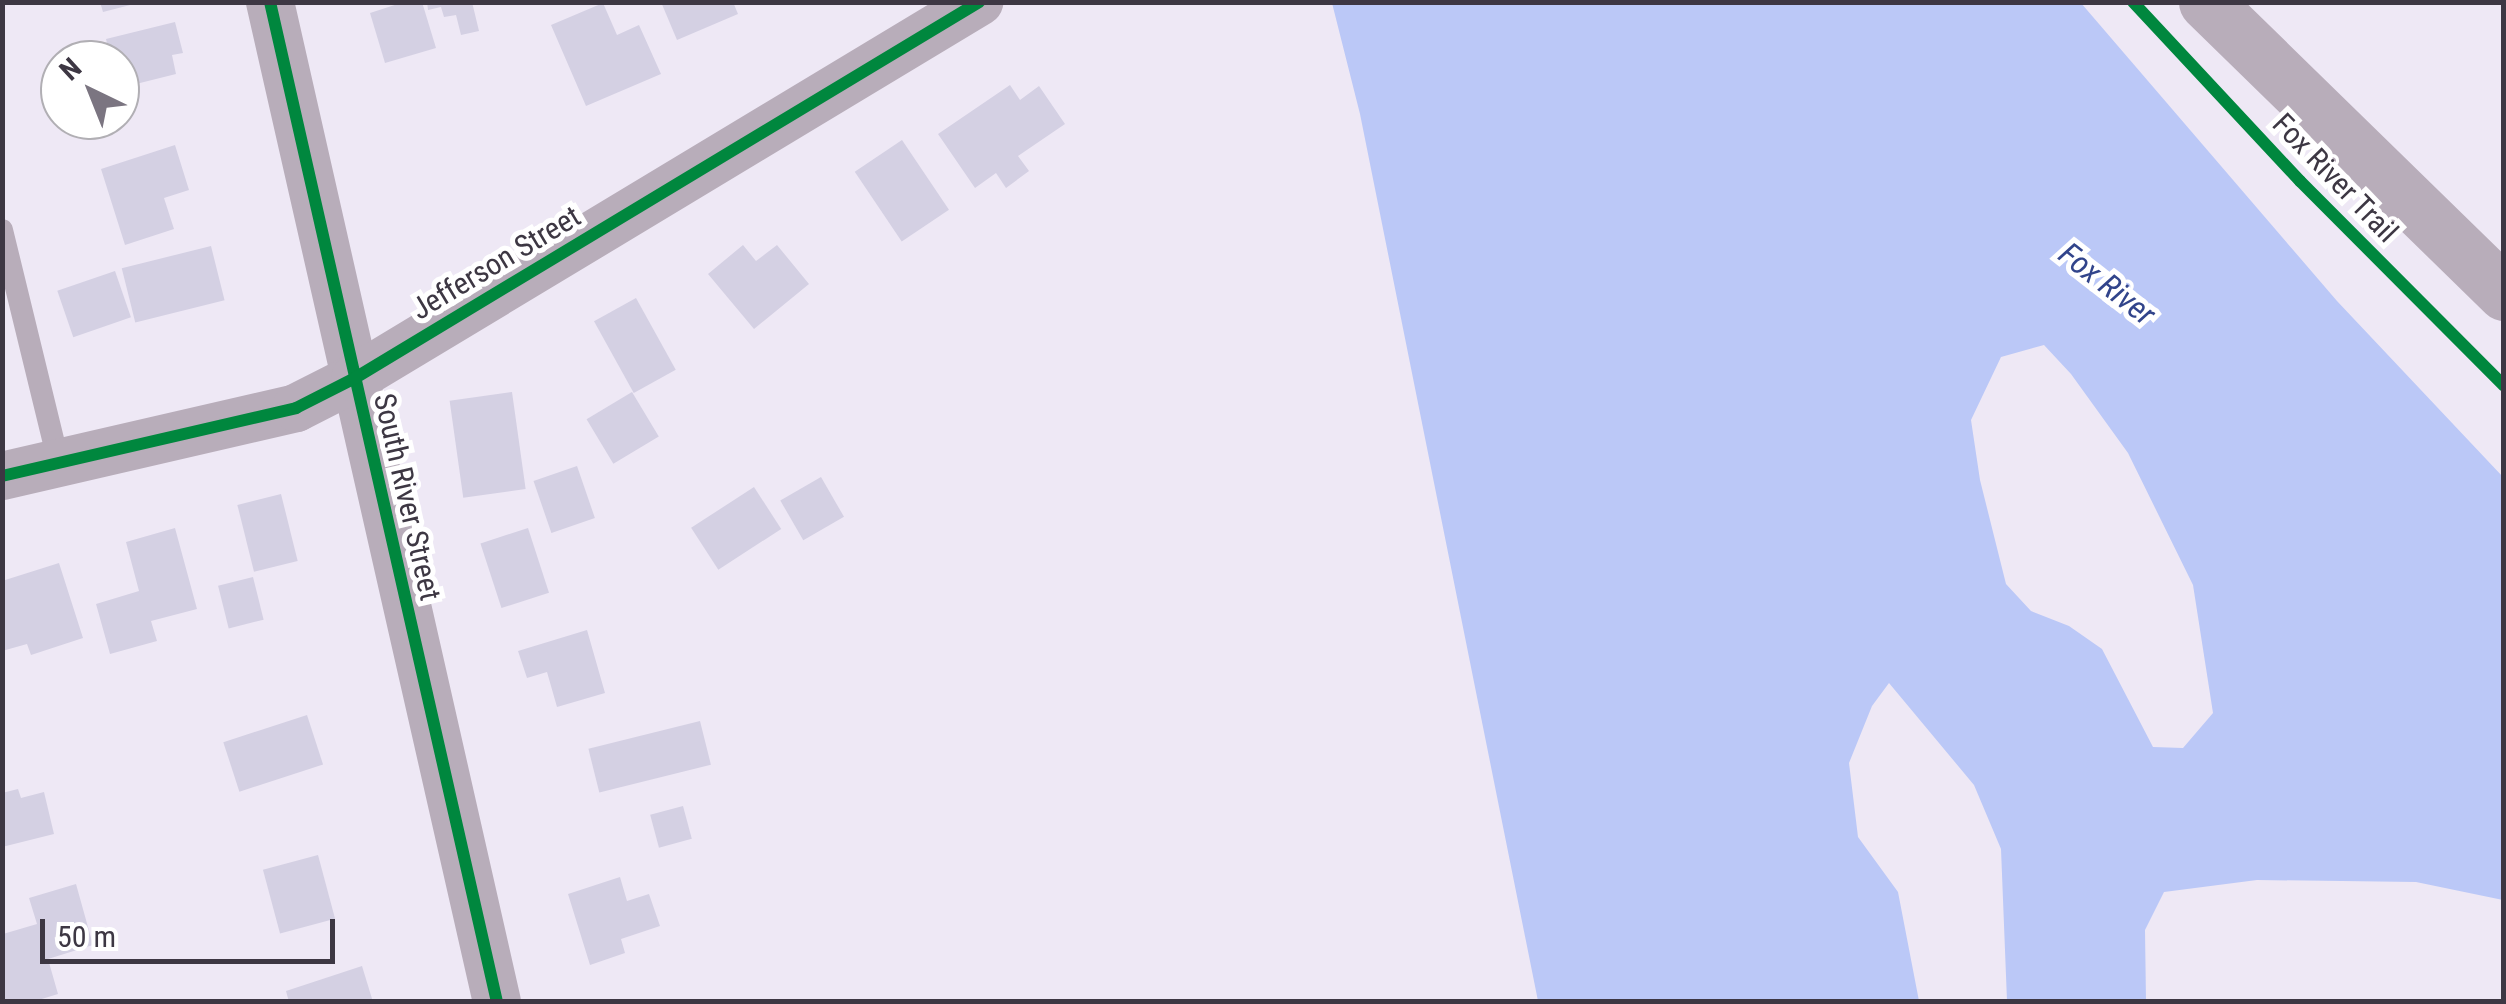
<!DOCTYPE html>
<style>
body{margin:0}
#map{position:relative;width:2506px;height:1004px;overflow:hidden;background:#eee8f5;font-family:"Roboto Condensed",sans-serif}
div>[style]{position:absolute}
.water>*{inset:0;background:#bbc8f7}
.building>*{inset:0;background:#d4d0e3;transform-origin:0 0}
.service>*{height:22px;margin:-11px;padding:0 11px;transform-origin:11px;border-radius:11px;background:#b8adba}
.minor>*{height:48px;margin:-24px;padding:0 24px;transform-origin:24px;border-radius:24px;background:#b8adba}
.tertiary>*{height:55px;margin:-27.5px;padding:0 27.5px;transform-origin:27.5px;border-radius:27.5px;background:#b8adba}
.cycleway>*{height:12px;margin:-6px;padding:0 6px;transform-origin:6px;border-radius:6px;background:#00873e}
span{translate:-50% -50%;white-space:nowrap;text-align:center;line-height:1.15;-webkit-text-stroke:10px #fff;paint-order:stroke}
.street-label{font-size:30px;color:#3d3743}
.water-label{font-size:32px;color:#31448b;font-style:italic}
.frame{position:absolute;inset:0;border:5px solid #3d3743;pointer-events:none}
.north{position:absolute;left:40px;top:40px;width:100px;height:100px;box-sizing:border-box;background:#fff;border:2px solid #b1afb4;border-radius:50%;rotate:317deg;font-size:28px;font-weight:700;line-height:40px;text-align:center;color:#3d3743}
.north::after{content:'';display:block;margin:auto;width:35px;height:45px;background:#7b7581;clip-path:polygon(50% 0,100% 100%,50% 72%,0 100%)}
.scale{position:absolute;left:40px;top:919px;width:295px;height:45px;box-sizing:border-box;border:5px solid #3d3743;border-top:0;padding-left:12px;font-size:30px;line-height:35px;white-space:nowrap;color:#3d3743;-webkit-text-stroke:8px #fff;paint-order:stroke}
</style>
<div id="map">
<div class="water">
<div style="clip-path:polygon(evenodd,1332px 3px,2081px 3px,2337px 301px,2503px 477px,2503px 900px,2416px 882px,2257px 880px,2164px 892px,2145px 930px,2146px 1001px,2007px 1001px,2001px 849px,1974px 785px,1889px 683px,1872px 706px,1849px 763px,1858px 837px,1898px 892px,1919px 1001px,1538px 1001px,1360px 114px,1332px 3px,2044px 345px,2071px 374px,2128px 453px,2193px 585px,2213px 713px,2183px 748px,2153px 747px,2102px 649px,2069px 626px,2031px 611px,2006px 584px,1980px 480px,1971px 420px,2001px 357px,2044px 345px)"></div>
</div>
<div class="building">
<div style="clip-path:polygon(100px 2px,134px 2px,134px 4px,103px 12px)"></div>
<div style="clip-path:polygon(404px 2px,422px 2px,436px 48px,385px 63px,370px 13px)"></div>
<div style="clip-path:polygon(427px 2px,472px 2px,479px 31px,461px 35px,456px 15px,444px 17px,441px 7px,428px 10px)"></div>
<div style="clip-path:polygon(661px 2px,733px 2px,738px 14px,677px 40px)"></div>
<div style="clip-path:polygon(603px 3px,617px 35px,639px 25px,661px 74px,586px 106px,551px 25px)"></div>
<div style="clip-path:polygon(175px 22px,183px 53px,172px 55px,176px 74px,120px 88px,120px 60px,111px 60px,106px 39px)"></div>
<div style="clip-path:polygon(1010px 85px,1020px 100px,1039px 86px,1065px 124px,1018px 156px,1029px 171px,1006px 188px,996px 173px,975px 188px,938px 134px)"></div>
<div style="left:902px;top:140px;width:84px;height:57px;rotate:56deg"></div>
<div style="clip-path:polygon(175px 145px,189px 190px,164px 198px,174px 229px,125px 245px,101px 169px)"></div>
<div style="clip-path:polygon(743px 245px,756px 261px,777px 245px,809px 284px,754px 329px,708px 274px)"></div>
<div style="left:211px;top:246px;width:56px;height:92px;rotate:76deg"></div>
<div style="left:115px;top:271px;width:49px;height:61px;rotate:71deg"></div>
<div style="left:636px;top:298px;width:82px;height:48px;rotate:61deg"></div>
<div style="left:512px;top:392px;width:98px;height:63px;rotate:82deg"></div>
<div style="left:632px;top:392px;width:52px;height:53px;rotate:59deg"></div>
<div style="left:577px;top:466px;width:55px;height:46px;rotate:71deg"></div>
<div style="left:821px;top:477px;width:46px;height:47px;rotate:60deg"></div>
<div style="left:754px;top:487px;width:50px;height:75px;rotate:57deg"></div>
<div style="left:281px;top:494px;width:69px;height:45px;rotate:76deg"></div>
<div style="clip-path:polygon(175px 528px,197px 609px,151px 621px,157px 641px,110px 654px,96px 604px,139px 591px,126px 542px)"></div>
<div style="left:528px;top:528px;width:68px;height:50px;rotate:72deg"></div>
<div style="clip-path:polygon(59px 563px,83px 638px,31px 655px,27px 644px,2px 651px,2px 581px)"></div>
<div style="left:253px;top:577px;width:44px;height:36px;rotate:76deg"></div>
<div style="clip-path:polygon(587px 630px,605px 693px,557px 707px,547px 672px,527px 678px,518px 651px)"></div>
<div style="left:307px;top:715px;width:52px;height:88px;rotate:72deg"></div>
<div style="left:700px;top:721px;width:45px;height:115px;rotate:76deg"></div>
<div style="clip-path:polygon(18px 789px,21px 798px,44px 792px,54px 834px,2px 847px,2px 793px)"></div>
<div style="left:683px;top:806px;width:34px;height:34px;rotate:75deg"></div>
<div style="left:318px;top:855px;width:66px;height:57px;rotate:75deg"></div>
<div style="clip-path:polygon(620px 877px,627px 901px,649px 894px,660px 926px,621px 939px,625px 953px,590px 965px,568px 894px)"></div>
<div style="clip-path:polygon(76px 884px,93px 945px,48px 959px,58px 994px,32px 1002px,3px 1002px,3px 934px,37px 924px,29px 898px)"></div>
<div style="clip-path:polygon(362px 966px,373px 1002px,289px 1002px,286px 991px)"></div>
</div>
<div class="service">
<div style="left:2px;top:230px;width:240px;rotate:76.3deg"></div>
</div>
<div class="minor">
<div style="left:270px;top:2px;width:1025px;rotate:77.21deg"></div>
<div style="left:2px;top:476px;width:302px;rotate:-13deg"></div>
<div style="left:296px;top:408px;width:66px;rotate:-27deg"></div>
<div style="left:355px;top:378px;width:729px;rotate:-31.07deg"></div>
</div>
<div class="tertiary">
<div style="left:2206px;top:2px;width:417px;rotate:44.3deg"></div>
</div>
<div class="cycleway">
<div style="left:270px;top:2px;width:1025px;rotate:77.21deg"></div>
<div style="left:2133px;top:2px;width:245px;rotate:47deg"></div>
<div style="left:2300px;top:181px;width:289px;rotate:45.1deg"></div>
<div style="left:2px;top:476px;width:302px;rotate:-13deg"></div>
<div style="left:296px;top:408px;width:66px;rotate:-27deg"></div>
<div style="left:355px;top:378px;width:729px;rotate:-31.07deg"></div>
</div>
<div class="street-label">
<span style="left:2335px;top:178px;rotate:46deg">Fox River Trail</span>
<span style="left:496px;top:263px;rotate:-31deg">Jefferson Street</span>
<span style="left:407px;top:497px;rotate:77deg">South River Street</span>
</div>
<div class="water-label">
<span style="left:2107px;top:284px;rotate:38deg">Fox River</span>
</div>
<div class="frame"></div>
<div class="north">N</div>
<div class="scale">50 m</div>
</div>
